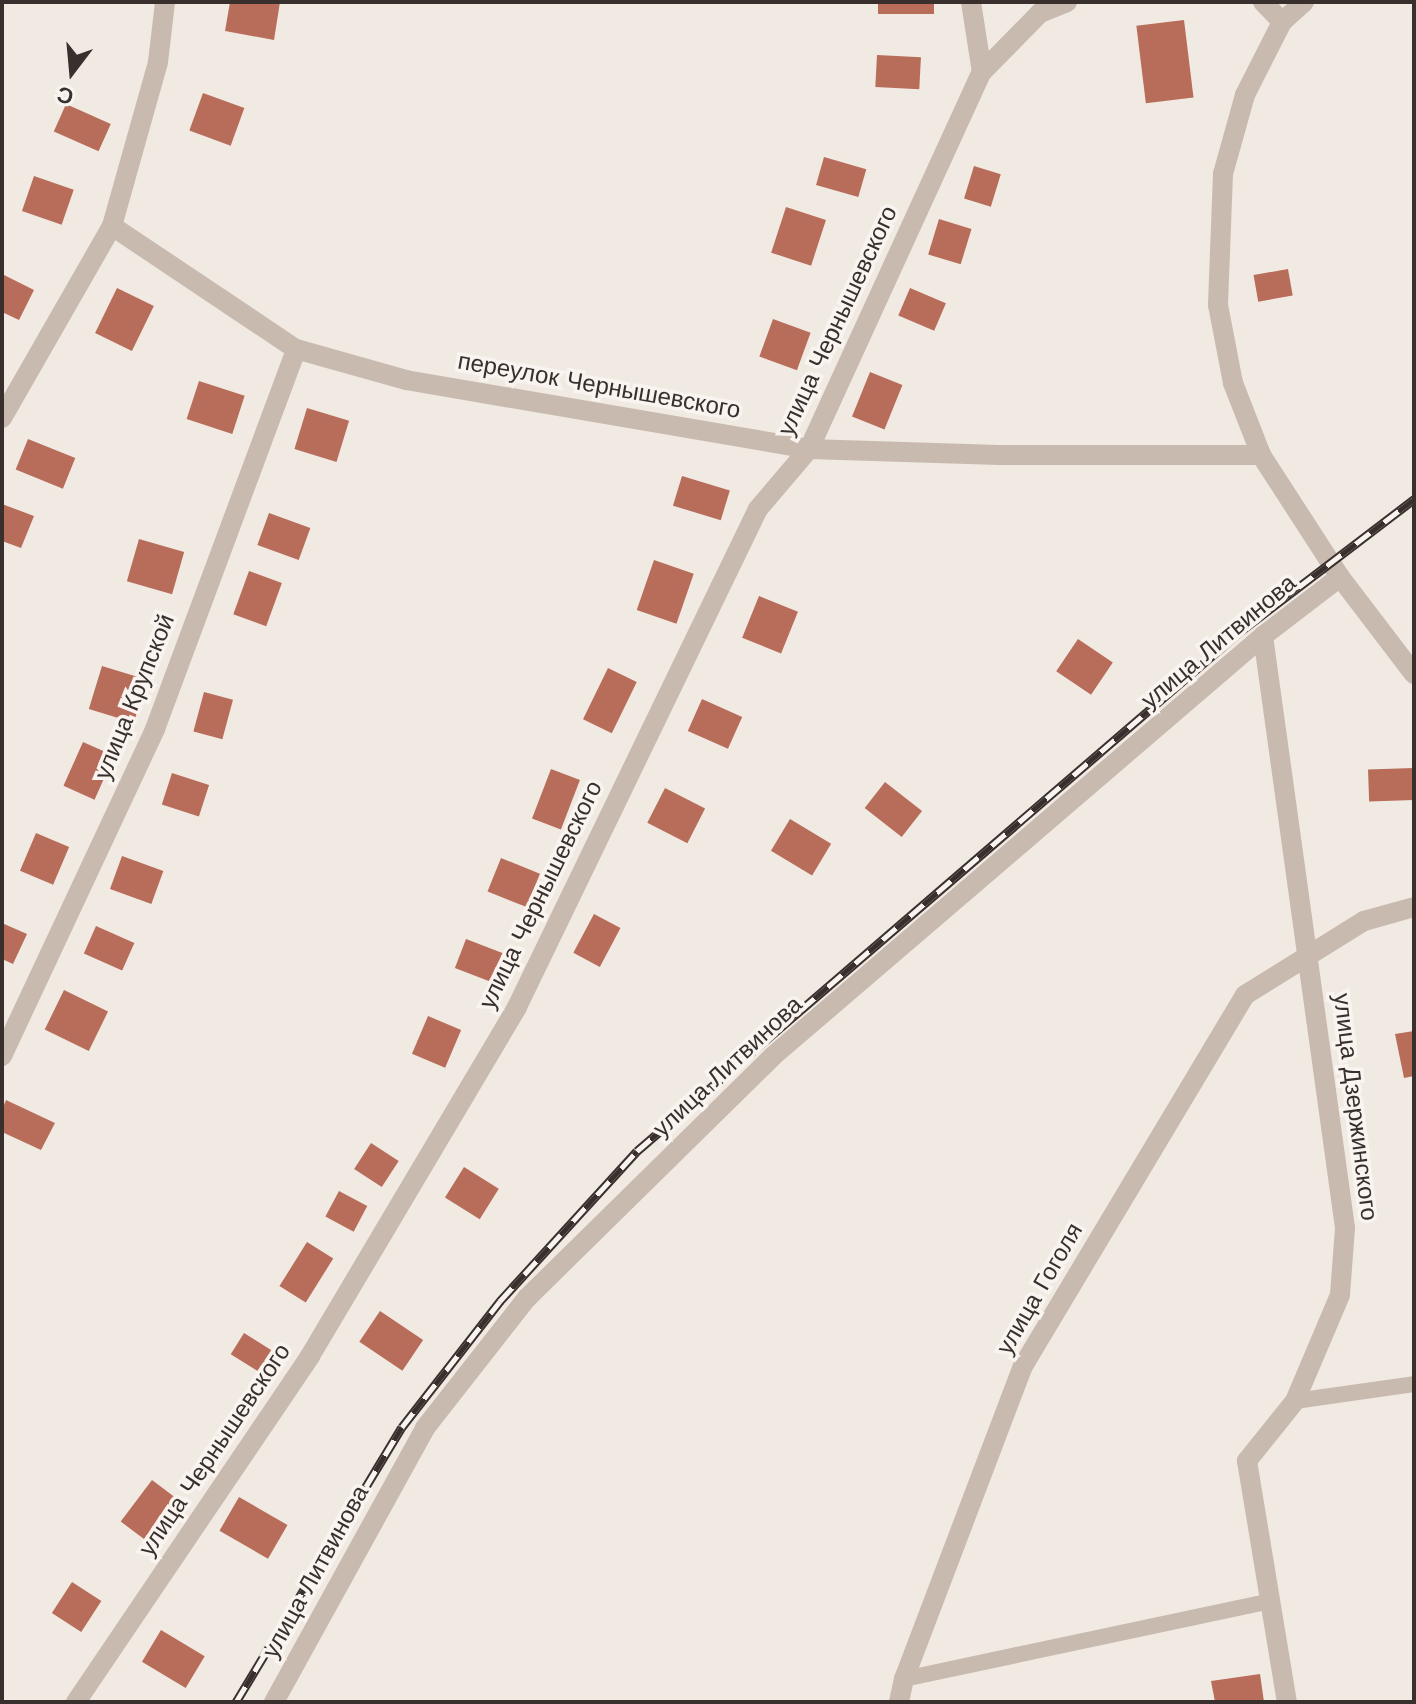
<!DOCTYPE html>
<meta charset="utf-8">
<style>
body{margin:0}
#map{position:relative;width:1416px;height:1704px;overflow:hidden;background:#f1eae3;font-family:"Work Sans",sans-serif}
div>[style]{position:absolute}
.building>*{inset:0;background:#b86d5a;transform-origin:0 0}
.service>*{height:16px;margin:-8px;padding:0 8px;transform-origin:8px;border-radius:8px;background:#c9bab0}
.minor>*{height:20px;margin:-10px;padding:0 10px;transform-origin:10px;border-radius:10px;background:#c9bab0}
.tertiary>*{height:20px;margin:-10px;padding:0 10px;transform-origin:10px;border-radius:10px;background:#c9bab0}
.rail>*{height:9px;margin-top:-4.5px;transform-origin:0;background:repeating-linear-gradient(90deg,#f9f4ef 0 18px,#39302d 0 36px);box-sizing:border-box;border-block:2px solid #39302d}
span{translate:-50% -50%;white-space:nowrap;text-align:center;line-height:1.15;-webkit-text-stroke:7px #f9f4ef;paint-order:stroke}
.street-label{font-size:24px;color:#39302d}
.frame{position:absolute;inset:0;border:4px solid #39302d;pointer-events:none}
.north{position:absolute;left:32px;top:32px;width:80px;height:80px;-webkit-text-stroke:6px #f9f4ef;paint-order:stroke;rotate:196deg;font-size:22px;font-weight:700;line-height:32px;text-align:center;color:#39302d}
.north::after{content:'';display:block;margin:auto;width:28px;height:36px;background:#39302d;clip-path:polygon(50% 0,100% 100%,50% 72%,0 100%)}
</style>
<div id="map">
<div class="building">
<div style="clip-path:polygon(230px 2px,280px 2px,274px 40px,225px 31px)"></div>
<div style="left:878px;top:2px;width:56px;height:12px"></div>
<div style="left:1184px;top:20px;width:78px;height:48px;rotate:83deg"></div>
<div style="left:877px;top:55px;width:44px;height:32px;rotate:3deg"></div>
<div style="left:203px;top:93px;width:44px;height:40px;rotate:20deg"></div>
<div style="left:66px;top:104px;width:49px;height:30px;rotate:24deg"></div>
<div style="left:824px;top:157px;width:44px;height:29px;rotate:16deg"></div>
<div style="left:974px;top:166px;width:28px;height:34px;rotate:17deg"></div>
<div style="left:34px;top:176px;width:42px;height:37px;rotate:19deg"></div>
<div style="left:786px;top:207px;width:42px;height:48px;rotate:18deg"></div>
<div style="left:939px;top:219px;width:34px;height:37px;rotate:17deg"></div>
<div style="left:1288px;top:269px;width:27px;height:35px;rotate:80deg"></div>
<div style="clip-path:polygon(2px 274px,34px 290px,19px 320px,2px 312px)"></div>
<div style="left:117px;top:288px;width:41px;height:50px;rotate:26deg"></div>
<div style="left:910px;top:288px;width:39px;height:30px;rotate:23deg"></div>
<div style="left:773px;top:319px;width:40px;height:40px;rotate:20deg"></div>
<div style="left:870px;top:372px;width:35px;height:48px;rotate:22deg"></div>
<div style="left:199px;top:381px;width:48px;height:40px;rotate:18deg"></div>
<div style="left:307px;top:408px;width:44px;height:43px;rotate:17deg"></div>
<div style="left:28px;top:439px;width:51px;height:33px;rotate:22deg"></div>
<div style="left:682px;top:476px;width:50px;height:31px;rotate:17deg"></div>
<div style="clip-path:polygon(2px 504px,34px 516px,21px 548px,2px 541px)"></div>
<div style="left:269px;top:513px;width:44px;height:34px;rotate:20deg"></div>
<div style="left:139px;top:539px;width:47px;height:44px;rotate:16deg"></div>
<div style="left:654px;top:560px;width:42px;height:53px;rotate:19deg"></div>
<div style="left:249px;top:571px;width:35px;height:46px;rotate:20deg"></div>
<div style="left:759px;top:596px;width:42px;height:45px;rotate:22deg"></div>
<div style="left:1078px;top:639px;width:42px;height:39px;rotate:34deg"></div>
<div style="left:102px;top:666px;width:47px;height:45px;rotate:17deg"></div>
<div style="left:608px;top:668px;width:32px;height:57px;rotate:26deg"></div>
<div style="left:204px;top:692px;width:30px;height:41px;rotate:15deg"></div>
<div style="left:702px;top:699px;width:44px;height:35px;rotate:24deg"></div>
<div style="left:83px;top:742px;width:34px;height:48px;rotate:24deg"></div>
<div style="left:1413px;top:768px;width:32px;height:45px;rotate:88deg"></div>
<div style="left:551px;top:769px;width:31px;height:53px;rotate:21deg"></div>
<div style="left:172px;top:773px;width:39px;height:33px;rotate:18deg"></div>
<div style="left:885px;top:782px;width:47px;height:33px;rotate:38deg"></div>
<div style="left:665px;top:788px;width:45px;height:39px;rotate:27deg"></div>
<div style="left:790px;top:819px;width:48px;height:37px;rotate:31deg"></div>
<div style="left:36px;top:833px;width:36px;height:41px;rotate:23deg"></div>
<div style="left:122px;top:856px;width:44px;height:35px;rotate:20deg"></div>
<div style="left:501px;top:858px;width:42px;height:36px;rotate:22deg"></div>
<div style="left:594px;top:914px;width:30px;height:44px;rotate:28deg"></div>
<div style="clip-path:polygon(2px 923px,27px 934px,13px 964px,2px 959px)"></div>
<div style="left:96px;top:926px;width:42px;height:30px;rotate:24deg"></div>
<div style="left:466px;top:939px;width:39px;height:31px;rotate:21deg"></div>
<div style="left:64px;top:990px;width:49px;height:44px;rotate:26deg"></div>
<div style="left:428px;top:1016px;width:36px;height:41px;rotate:23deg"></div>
<div style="clip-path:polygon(1414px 1031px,1414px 1076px,1404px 1078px,1395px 1034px)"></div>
<div style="clip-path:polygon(6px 1100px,55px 1123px,41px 1150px,2px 1132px,2px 1110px)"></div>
<div style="left:371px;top:1143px;width:33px;height:31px;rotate:33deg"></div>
<div style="left:464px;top:1167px;width:41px;height:36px;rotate:32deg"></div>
<div style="left:339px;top:1191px;width:32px;height:29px;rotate:28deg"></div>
<div style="left:307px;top:1242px;width:31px;height:52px;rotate:32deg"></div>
<div style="left:380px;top:1311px;width:52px;height:37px;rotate:34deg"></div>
<div style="left:244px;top:1333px;width:38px;height:25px;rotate:32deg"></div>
<div style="left:152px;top:1480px;width:30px;height:52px;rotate:37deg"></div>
<div style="left:239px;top:1497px;width:56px;height:39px;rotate:30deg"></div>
<div style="left:72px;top:1582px;width:35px;height:37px;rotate:33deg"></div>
<div style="left:161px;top:1630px;width:51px;height:37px;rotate:31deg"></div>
<div style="clip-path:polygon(1260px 1674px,1264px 1702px,1215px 1702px,1211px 1681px)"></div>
</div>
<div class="service">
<div style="left:1295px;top:1401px;width:120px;rotate:-8.1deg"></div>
<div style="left:904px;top:1679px;width:374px;rotate:-12deg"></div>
</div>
<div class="minor">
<div style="left:971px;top:2px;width:71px;rotate:81.1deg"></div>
<div style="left:1263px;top:2px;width:28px;rotate:46deg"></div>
<div style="left:112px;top:226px;width:221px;rotate:33.8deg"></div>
<div style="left:296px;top:349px;width:114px;rotate:15.7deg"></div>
<div style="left:406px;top:380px;width:409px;rotate:9.7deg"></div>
<div style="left:809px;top:449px;width:190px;rotate:1.8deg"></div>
<div style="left:999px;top:455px;width:262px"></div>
<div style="left:2px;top:418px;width:221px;rotate:-60.2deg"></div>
<div style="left:112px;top:226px;width:170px;rotate:-74.3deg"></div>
<div style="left:158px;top:62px;width:60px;rotate:-83.3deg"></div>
<div style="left:1263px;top:636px;width:598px;rotate:82.11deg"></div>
<div style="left:1345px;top:1228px;width:67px;rotate:94.3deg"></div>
<div style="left:1340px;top:1295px;width:115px;rotate:113deg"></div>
<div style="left:1295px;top:1401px;width:77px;rotate:128.7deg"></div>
<div style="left:1247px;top:1461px;width:244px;rotate:80.6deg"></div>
<div style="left:2px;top:1056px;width:361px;rotate:-64.9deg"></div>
<div style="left:155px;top:729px;width:405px;rotate:-69.6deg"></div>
<div style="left:76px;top:1702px;width:418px;rotate:-55.9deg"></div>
<div style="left:310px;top:1356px;width:406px;rotate:-59.3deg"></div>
<div style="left:517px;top:1007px;width:553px;rotate:-64.18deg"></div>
<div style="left:758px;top:509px;width:79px;rotate:-49.6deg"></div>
<div style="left:809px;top:449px;width:415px;rotate:-65.4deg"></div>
<div style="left:982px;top:72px;width:83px;rotate:-45.5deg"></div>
<div style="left:1040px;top:13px;width:29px;rotate:-22deg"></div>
<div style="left:274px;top:1702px;width:313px;rotate:-61.1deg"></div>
<div style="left:425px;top:1428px;width:165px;rotate:-51.9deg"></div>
<div style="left:527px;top:1298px;width:345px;rotate:-44.5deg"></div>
<div style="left:773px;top:1056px;width:645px;rotate:-40.6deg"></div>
<div style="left:1263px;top:636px;width:97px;rotate:-37.5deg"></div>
<div style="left:899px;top:1702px;width:24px;rotate:-78deg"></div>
<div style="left:904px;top:1679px;width:335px;rotate:-69.2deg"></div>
<div style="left:1023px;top:1366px;width:432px;rotate:-59.1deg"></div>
<div style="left:1245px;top:995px;width:140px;rotate:-31.9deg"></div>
<div style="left:1364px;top:921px;width:52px;rotate:-15.6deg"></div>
</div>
<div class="tertiary">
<div style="left:1304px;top:2px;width:30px;rotate:138deg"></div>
<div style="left:1282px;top:22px;width:82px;rotate:116.9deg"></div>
<div style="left:1245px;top:95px;width:82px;rotate:105.6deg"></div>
<div style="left:1223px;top:174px;width:131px;rotate:92.2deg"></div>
<div style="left:1218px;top:305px;width:79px;rotate:79.1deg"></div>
<div style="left:1233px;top:383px;width:77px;rotate:68.7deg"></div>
<div style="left:1261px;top:455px;width:145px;rotate:57.1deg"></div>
<div style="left:1340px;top:577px;width:122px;rotate:52.7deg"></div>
</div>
<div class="rail">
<div style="left:236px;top:1702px;width:321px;rotate:-58.9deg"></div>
<div style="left:402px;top:1427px;width:160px;rotate:-52.1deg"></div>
<div style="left:500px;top:1301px;width:203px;rotate:-47.6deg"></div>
<div style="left:637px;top:1151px;width:797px;rotate:-40.73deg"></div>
<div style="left:1241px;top:631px;width:218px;rotate:-37.3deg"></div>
</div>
<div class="street-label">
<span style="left:838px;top:321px;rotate:-65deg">улица Чернышевского</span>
<span style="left:599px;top:386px;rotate:10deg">переулок Чернышевского</span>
<span style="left:1219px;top:642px;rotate:-40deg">улица Литвинова</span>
<span style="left:135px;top:697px;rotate:-68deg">улица Крупской</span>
<span style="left:541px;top:895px;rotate:-64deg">улица Чернышевского</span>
<span style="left:728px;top:1067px;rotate:-43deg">улица Литвинова</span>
<span style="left:1355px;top:1107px;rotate:83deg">улица Дзержинского</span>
<span style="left:1040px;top:1289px;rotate:-60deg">улица Гоголя</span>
<span style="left:215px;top:1450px;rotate:-56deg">улица Чернышевского</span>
<span style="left:316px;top:1572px;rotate:-61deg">улица Литвинова</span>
</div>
<div class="frame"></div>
<div class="north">С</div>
</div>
